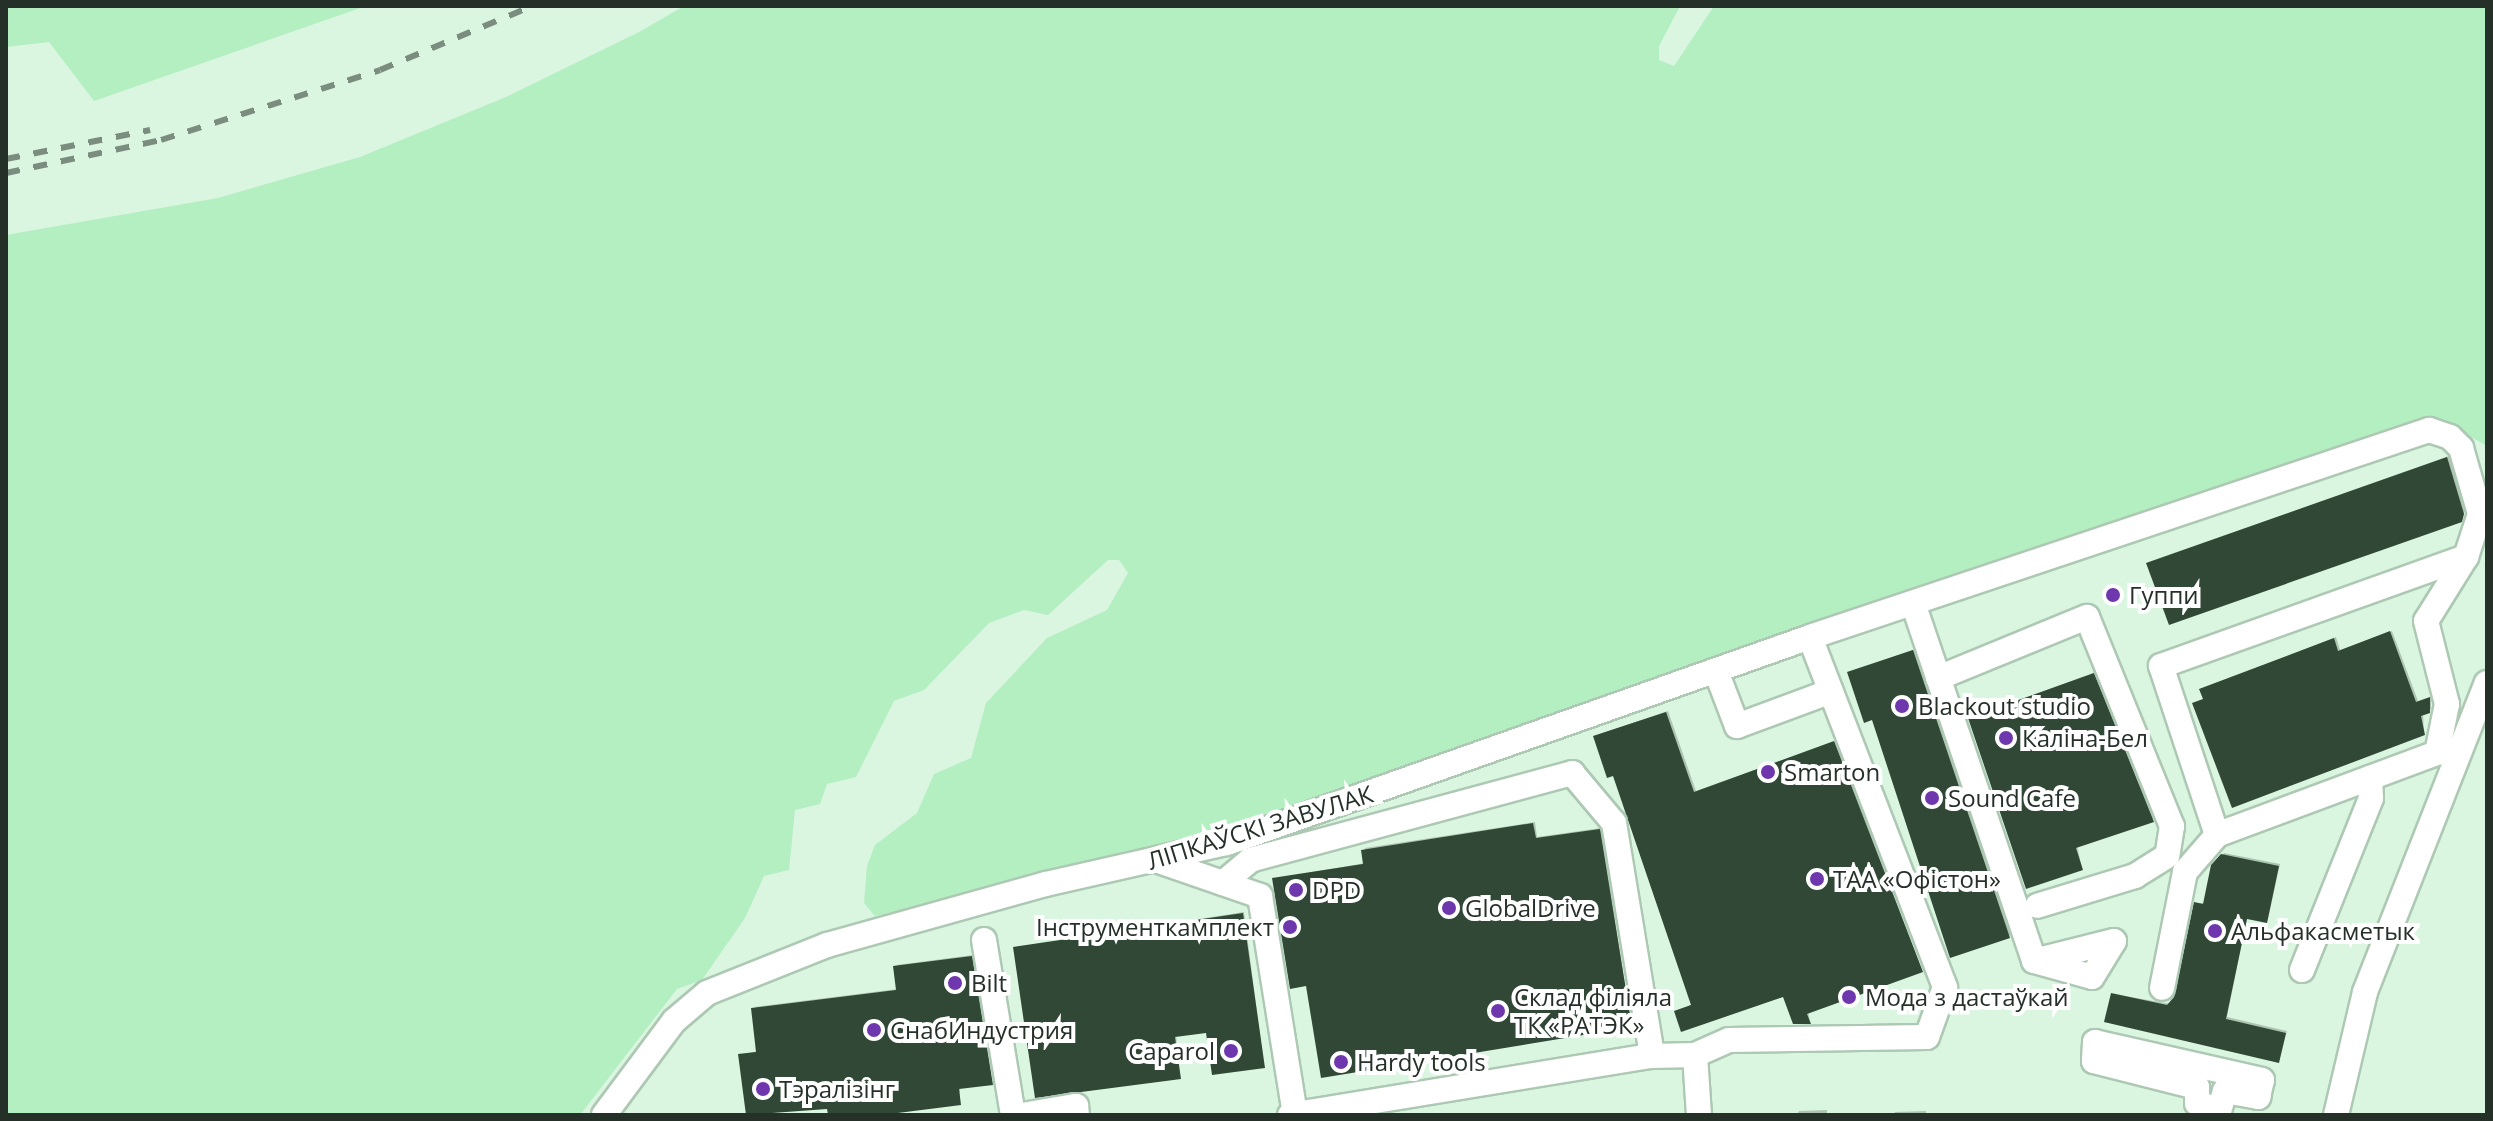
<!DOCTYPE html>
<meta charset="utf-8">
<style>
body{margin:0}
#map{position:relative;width:2493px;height:1121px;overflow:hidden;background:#daf5e0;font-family:"Open Sans",sans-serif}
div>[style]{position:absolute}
.green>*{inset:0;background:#b4efc2}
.shadow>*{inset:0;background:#0003}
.building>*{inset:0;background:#314837}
.roads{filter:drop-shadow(2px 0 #adc8b3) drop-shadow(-2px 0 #adc8b3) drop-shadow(0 2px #adc8b3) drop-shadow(0 -2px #adc8b3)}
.minor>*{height:24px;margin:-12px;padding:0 12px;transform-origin:12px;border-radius:12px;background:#fff}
.rail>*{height:6px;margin-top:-3px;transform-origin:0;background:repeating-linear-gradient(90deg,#7b8d7f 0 14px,transparent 0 28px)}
.dots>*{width:22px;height:22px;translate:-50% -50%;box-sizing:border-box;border:4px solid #fff;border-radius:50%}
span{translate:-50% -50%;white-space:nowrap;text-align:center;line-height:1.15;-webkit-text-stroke:8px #fff;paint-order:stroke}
.poi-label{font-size:24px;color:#253028}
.left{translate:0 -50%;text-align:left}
.right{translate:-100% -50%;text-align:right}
.street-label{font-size:24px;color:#253028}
.frame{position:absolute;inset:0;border:8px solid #253028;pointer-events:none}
</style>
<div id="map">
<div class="green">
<div style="clip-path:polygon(6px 6px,366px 6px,94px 101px,49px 42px,6px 47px)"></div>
<div style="clip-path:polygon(684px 6px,1680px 6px,1659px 46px,1659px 60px,1674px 66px,1714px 6px,2487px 6px,2487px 446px,2441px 420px,2408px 425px,1185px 849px,875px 916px,864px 903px,867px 866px,875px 845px,917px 813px,934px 774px,971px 758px,986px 703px,1047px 638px,1107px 610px,1128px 573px,1119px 560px,1108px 560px,1048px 615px,1024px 610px,989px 623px,924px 690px,894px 701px,856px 777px,827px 784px,820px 804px,795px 810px,789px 870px,764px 876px,745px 918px,702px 980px,677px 989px,580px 1115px,6px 1115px,6px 235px,218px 198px,360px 157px,506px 97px,641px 31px)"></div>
</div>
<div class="shadow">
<div style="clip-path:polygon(2449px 456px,2465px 510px,2461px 520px,2151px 562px)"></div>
<div style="clip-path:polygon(2392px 631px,2418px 701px,2431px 697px,2431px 709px,2423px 713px,2424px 734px,2204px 699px,2201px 689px,2336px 637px,2340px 650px)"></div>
<div style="clip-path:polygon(1915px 649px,2011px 934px,2009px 936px,1874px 718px,1850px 672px)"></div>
<div style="clip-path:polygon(2096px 672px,2155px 818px,2077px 845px,2082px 869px,1970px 718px)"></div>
<div style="clip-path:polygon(1668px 711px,1696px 791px,1836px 741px,1922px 971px,1808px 1011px,1810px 1022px,1784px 994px,1676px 1011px,1693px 1004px,1614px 774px,1597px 735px)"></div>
<div style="clip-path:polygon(1535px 822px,1537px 837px,1601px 828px,1631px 1025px,1274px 879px,1365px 863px,1365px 848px)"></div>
<div style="clip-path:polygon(2224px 853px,2280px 864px,2268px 919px,2247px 917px,2227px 1017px,2287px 1031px,2279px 1061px,2113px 994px,2171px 1004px,2176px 998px,2196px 903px,2205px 903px,2213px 866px)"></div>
<div style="clip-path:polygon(1244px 912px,1264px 1066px,1208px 1031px,1176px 1035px,1180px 1077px,1015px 948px)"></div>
<div style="clip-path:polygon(973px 955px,992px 1083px,960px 1087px,960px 1103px,867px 1115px,830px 1115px,829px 1107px,748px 1115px,740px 1055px,758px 1051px,755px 1007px,898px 989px,897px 965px)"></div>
<div style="clip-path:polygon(1827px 1110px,1827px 1115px,1797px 1115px,1799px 1111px)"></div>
<div style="clip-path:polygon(1926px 1111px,1926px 1115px,1893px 1115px,1895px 1112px)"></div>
</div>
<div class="building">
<div style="clip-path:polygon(2447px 457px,2464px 514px,2462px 522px,2169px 625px,2146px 563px)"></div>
<div style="clip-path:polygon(2390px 631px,2416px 702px,2430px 697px,2430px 713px,2421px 716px,2425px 735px,2232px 808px,2192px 703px,2203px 699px,2199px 689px,2334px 638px,2338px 651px)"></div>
<div style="clip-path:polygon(1913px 650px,2010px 938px,1950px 958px,1872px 720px,1864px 723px,1847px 672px)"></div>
<div style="clip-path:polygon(2094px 673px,2154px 822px,2076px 848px,2083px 870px,2026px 889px,1968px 718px)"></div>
<div style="clip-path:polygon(1666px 712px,1694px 792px,1834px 741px,1923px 972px,1807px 1014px,1811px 1024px,1793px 1024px,1783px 997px,1681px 1032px,1674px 1011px,1691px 1005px,1613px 776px,1607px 778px,1593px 736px)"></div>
<div style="clip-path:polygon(1533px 823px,1536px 838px,1600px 829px,1632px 1027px,1321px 1078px,1306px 986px,1290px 989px,1272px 878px,1363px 864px,1361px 850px)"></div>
<div style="clip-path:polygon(2221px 854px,2279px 866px,2267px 923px,2247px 919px,2226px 1019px,2286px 1033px,2279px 1063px,2104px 1022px,2111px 993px,2167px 1005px,2174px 997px,2194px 902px,2203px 904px,2211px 865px)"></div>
<div style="clip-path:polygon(1243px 913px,1265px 1068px,1212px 1075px,1206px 1033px,1175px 1037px,1181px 1079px,1035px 1098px,1013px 947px)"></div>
<div style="clip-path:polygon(972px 956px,993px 1085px,959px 1089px,961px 1105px,882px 1115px,828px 1115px,827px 1109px,746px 1115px,738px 1054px,756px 1052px,751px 1008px,896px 990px,893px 966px)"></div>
</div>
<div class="roads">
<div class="minor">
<div style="left:1913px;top:603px;width:378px;rotate:71.3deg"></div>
<div style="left:2034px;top:961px;width:60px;rotate:15.4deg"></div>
<div style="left:2092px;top:977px;width:42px;rotate:-58.6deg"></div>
<div style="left:2114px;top:941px;width:82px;rotate:166deg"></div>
<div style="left:1716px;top:671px;width:59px;rotate:69.1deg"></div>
<div style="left:1737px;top:726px;width:100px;rotate:-20.4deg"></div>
<div style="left:1938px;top:678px;width:161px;rotate:-22.3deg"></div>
<div style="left:2087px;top:617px;width:226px;rotate:67.9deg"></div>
<div style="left:2172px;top:826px;width:30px;rotate:99deg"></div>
<div style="left:2167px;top:856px;width:38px;rotate:148deg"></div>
<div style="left:2135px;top:876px;width:102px;rotate:163deg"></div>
<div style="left:2217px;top:835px;width:178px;rotate:-108.3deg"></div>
<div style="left:2161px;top:666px;width:324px;rotate:-19.7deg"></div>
<div style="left:1159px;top:861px;width:107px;rotate:19.1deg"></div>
<div style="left:1260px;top:896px;width:222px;rotate:80.9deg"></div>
<div style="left:1223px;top:883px;width:35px;rotate:-40deg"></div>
<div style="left:1250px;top:860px;width:334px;rotate:-15.1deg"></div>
<div style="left:1572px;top:773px;width:65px;rotate:50deg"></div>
<div style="left:1614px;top:823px;width:236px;rotate:80.7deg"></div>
<div style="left:984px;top:940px;width:177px;rotate:80.6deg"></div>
<div style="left:2302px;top:970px;width:185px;rotate:-68.1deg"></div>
<div style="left:2371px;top:798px;width:20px;rotate:-93deg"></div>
<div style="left:1695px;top:1055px;width:60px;rotate:86.2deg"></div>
<div style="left:604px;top:1115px;width:117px;rotate:-53.3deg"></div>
<div style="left:674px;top:1021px;width:43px;rotate:-40.3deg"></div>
<div style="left:707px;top:993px;width:129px;rotate:-21.8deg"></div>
<div style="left:827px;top:945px;width:227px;rotate:-15.6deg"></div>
<div style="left:1046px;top:884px;width:186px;rotate:-12.8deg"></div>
<div style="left:1227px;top:843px;width:618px;rotate:-19.46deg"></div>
<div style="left:1810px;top:637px;width:653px;rotate:-18.49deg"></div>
<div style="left:2429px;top:430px;width:22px;rotate:18deg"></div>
<div style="left:2450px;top:437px;width:16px;rotate:45deg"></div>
<div style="left:2461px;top:448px;width:69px;rotate:73.9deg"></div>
<div style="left:2480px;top:514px;width:45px;rotate:108deg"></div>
<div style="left:2466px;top:557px;width:75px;rotate:122deg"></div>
<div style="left:2426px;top:621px;width:86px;rotate:75.8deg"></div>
<div style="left:2447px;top:704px;width:50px;rotate:101.5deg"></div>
<div style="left:2437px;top:753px;width:235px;rotate:159.6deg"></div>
<div style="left:2217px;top:835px;width:49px;rotate:130.9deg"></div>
<div style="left:2185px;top:872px;width:118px;rotate:101.2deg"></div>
<div style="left:1022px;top:1115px;width:55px;rotate:-9.5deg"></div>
<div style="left:1076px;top:1106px;width:9px;rotate:84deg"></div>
<div style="left:1290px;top:1115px;width:367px;rotate:-9.3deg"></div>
<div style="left:1652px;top:1056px;width:43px;rotate:-1.3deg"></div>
<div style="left:1695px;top:1055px;width:37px;rotate:-24deg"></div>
<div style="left:1729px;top:1040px;width:198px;rotate:-0.9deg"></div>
<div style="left:1927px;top:1037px;width:53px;rotate:-70.2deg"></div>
<div style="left:1945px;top:987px;width:375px;rotate:-111.1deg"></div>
<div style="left:2218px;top:1115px;width:25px;rotate:-74deg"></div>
<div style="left:2225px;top:1091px;width:34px;rotate:10deg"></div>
<div style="left:2258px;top:1097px;width:17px;rotate:-77deg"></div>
<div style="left:2262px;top:1080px;width:171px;rotate:-167.2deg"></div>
<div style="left:2095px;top:1042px;width:19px;rotate:93deg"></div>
<div style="left:2094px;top:1061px;width:106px;rotate:14.2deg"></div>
<div style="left:2197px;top:1087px;width:16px;rotate:90deg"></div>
<div style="left:2197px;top:1103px;width:23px;rotate:18deg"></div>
<div style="left:2336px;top:1115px;width:126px;rotate:-76.7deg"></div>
<div style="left:2365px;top:992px;width:332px;rotate:-68.5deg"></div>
</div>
</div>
<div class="rail">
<div style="left:6px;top:159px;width:147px;rotate:-11.4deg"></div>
<div style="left:6px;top:173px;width:158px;rotate:-12deg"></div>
<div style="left:161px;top:140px;width:230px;rotate:-17.7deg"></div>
<div style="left:380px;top:70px;width:165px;rotate:-22.8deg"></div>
</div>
<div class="dots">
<div style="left:2113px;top:595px;background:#6f37ad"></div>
<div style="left:1902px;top:706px;background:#6f37ad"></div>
<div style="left:2006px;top:738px;background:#6f37ad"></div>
<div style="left:1768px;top:772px;background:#6f37ad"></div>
<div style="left:1932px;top:798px;background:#6f37ad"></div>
<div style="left:1817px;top:879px;background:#6f37ad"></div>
<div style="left:1296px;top:890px;background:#6f37ad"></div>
<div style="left:1449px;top:908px;background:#6f37ad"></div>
<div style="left:1290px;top:927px;background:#6f37ad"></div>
<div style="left:2215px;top:931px;background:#6f37ad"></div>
<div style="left:955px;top:983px;background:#6f37ad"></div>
<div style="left:1849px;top:997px;background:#6f37ad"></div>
<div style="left:1498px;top:1011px;background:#6f37ad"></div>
<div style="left:874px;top:1030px;background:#6f37ad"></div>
<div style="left:1231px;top:1051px;background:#6f37ad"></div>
<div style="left:1341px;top:1062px;background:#6f37ad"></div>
<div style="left:763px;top:1089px;background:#6f37ad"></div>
</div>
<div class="poi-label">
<span class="left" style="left:2129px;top:595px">Гуппи</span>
<span class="left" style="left:1918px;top:706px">Blackout studio</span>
<span class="left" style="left:2022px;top:738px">Каліна-Бел</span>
<span class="left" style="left:1784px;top:772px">Smarton</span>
<span class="left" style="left:1948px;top:798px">Sound Cafe</span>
<span class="left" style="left:1833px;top:879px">ТАА «Офістон»</span>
<span class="left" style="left:1312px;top:890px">DPD</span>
<span class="left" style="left:1465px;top:908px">GlobalDrive</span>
<span class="right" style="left:1274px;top:927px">Інструменткамплект</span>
<span class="left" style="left:2231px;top:931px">Альфакасметык</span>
<span class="left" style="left:971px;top:983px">Bilt</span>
<span class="left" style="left:1514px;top:1011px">Склад філіяла<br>ТК «РАТЭК»</span>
<span class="left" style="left:1865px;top:997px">Мода з дастаўкай</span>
<span class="left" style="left:890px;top:1030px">СнабИндустрия</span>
<span class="right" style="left:1215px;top:1051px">Caparol</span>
<span class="left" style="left:1357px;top:1062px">Hardy tools</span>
<span class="left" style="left:779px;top:1089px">Тэралізінг</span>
</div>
<div class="street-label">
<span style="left:1260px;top:827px;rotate:-17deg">ЛІПКАЎСКІ ЗАВУЛАК</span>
</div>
<div class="frame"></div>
</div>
